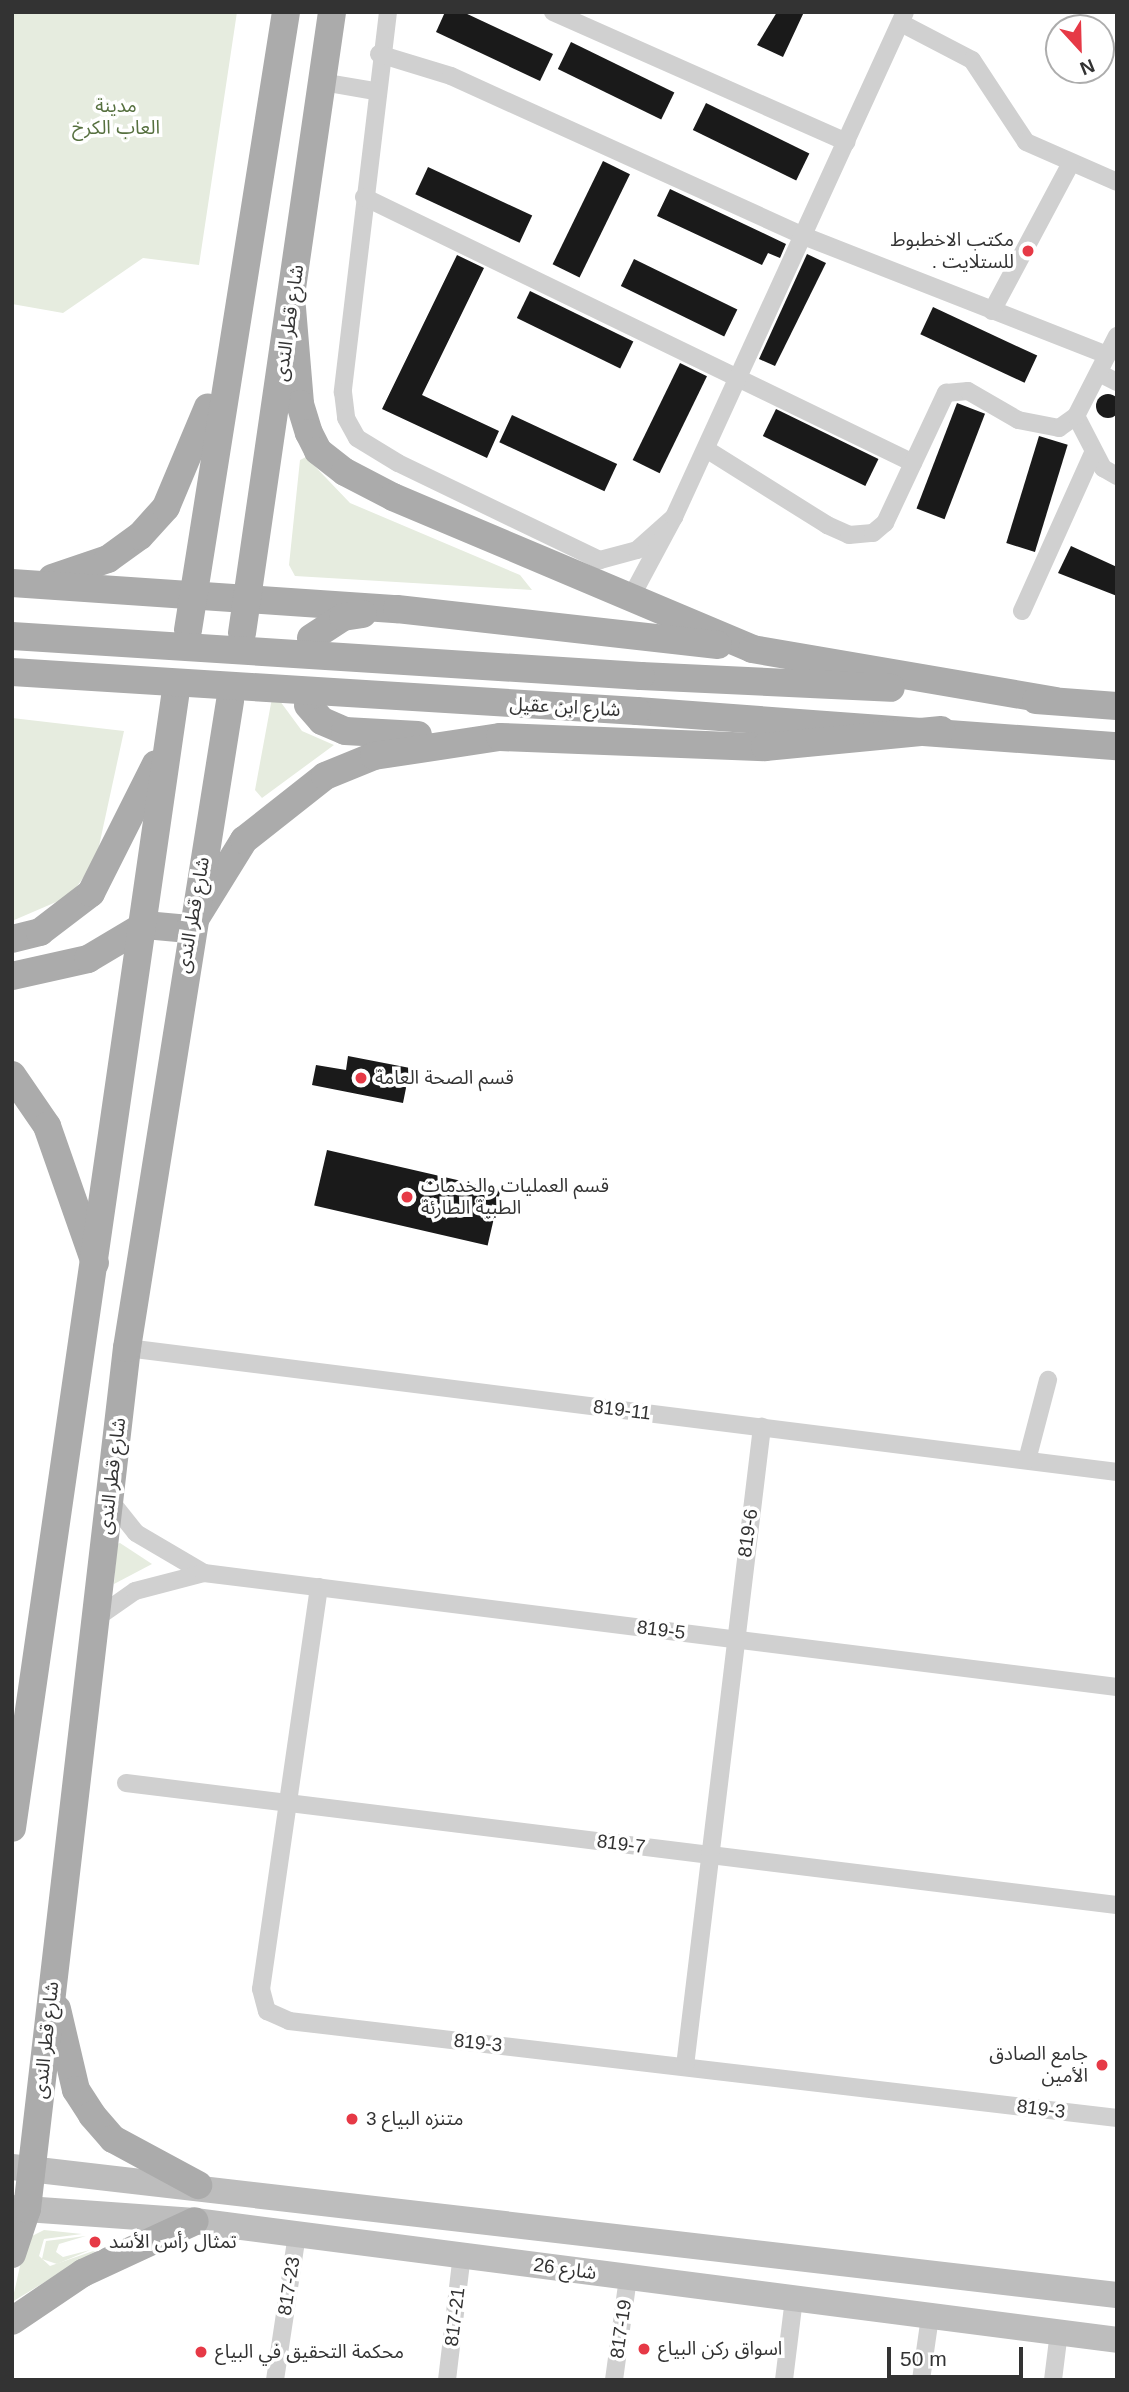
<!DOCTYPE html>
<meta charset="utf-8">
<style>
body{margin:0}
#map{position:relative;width:1129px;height:2392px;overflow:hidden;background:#fff;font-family:Helvetica,"Noto Sans Arabic",sans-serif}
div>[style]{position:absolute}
.green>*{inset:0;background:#e6ecdf}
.building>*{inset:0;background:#1a1a1a;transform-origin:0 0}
.round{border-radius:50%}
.minor>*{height:18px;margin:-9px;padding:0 9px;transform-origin:9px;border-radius:9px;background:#d0d0d0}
.secondary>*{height:26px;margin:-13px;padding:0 13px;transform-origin:13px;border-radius:13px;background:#bdbdbd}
.primary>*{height:28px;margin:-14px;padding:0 14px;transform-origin:14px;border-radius:14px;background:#ababab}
.primary-bridge>*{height:28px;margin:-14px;padding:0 14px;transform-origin:14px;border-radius:14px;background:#ababab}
.dots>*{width:19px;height:19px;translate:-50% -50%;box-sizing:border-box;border:4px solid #fff;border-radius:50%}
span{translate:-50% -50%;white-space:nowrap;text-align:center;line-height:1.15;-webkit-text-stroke:7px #fff;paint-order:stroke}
.park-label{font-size:19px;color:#56703f}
.poi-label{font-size:19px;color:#333}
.right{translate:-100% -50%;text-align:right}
.left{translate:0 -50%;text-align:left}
.street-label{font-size:19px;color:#333}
.frame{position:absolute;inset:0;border:14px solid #333;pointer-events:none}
.north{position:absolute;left:1045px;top:14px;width:70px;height:70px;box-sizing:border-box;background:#fff;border:2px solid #adadad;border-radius:50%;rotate:158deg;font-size:19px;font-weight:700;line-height:28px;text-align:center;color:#333}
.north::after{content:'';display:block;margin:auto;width:24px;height:32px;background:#e63946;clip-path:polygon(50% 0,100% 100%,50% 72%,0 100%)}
.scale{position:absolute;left:887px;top:2347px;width:136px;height:32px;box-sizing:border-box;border:4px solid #333;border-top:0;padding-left:9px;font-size:21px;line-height:24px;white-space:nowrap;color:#333;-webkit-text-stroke:5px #fff;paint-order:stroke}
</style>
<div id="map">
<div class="green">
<div style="clip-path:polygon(12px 12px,237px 12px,199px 265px,143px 258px,63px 313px,12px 304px)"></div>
<div style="clip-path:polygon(306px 457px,350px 503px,520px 575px,532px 590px,295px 576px,289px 565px,300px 460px)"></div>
<div style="clip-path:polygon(277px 697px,302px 731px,334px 745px,262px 798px,255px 790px,272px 698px)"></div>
<div style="clip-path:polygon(12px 718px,124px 731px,96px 860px,70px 896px,12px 921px)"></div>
<div style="clip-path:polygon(120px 1543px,152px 1564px,114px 1584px,117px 1544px)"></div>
<div style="clip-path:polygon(44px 2230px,82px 2234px,44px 2239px,39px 2256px,50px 2266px,99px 2249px,12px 2302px,26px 2239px)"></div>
<div style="clip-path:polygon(86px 2236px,59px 2244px,56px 2252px,63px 2257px,90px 2250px,57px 2264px,42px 2259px,46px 2241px)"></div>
</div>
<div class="building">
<div style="clip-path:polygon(445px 12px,463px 12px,553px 54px,540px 81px,436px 32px)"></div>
<div style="clip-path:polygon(777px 12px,804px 12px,783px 57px,757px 45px)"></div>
<div style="left:571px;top:42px;width:115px;height:30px;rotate:26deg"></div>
<div style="left:706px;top:103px;width:115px;height:30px;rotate:26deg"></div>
<div style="left:603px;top:161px;width:30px;height:115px;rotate:26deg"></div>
<div style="left:428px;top:167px;width:115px;height:30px;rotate:25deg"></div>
<div style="clip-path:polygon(670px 189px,786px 244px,780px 258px,768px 253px,762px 265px,657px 216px)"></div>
<div style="clip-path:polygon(807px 254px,826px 263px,775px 366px,759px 359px)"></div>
<div style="clip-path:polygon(457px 255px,484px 268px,422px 395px,499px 431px,487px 458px,382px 409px)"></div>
<div style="left:634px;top:259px;width:115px;height:30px;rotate:26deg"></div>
<div style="left:530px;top:291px;width:115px;height:30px;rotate:26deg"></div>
<div style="left:933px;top:307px;width:115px;height:30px;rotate:25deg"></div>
<div style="left:680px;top:363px;width:30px;height:108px;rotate:26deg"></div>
<div class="round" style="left:1096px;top:394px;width:24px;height:24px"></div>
<div style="left:957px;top:403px;width:30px;height:113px;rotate:21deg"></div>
<div style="left:776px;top:409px;width:114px;height:30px;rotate:26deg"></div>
<div style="left:512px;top:415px;width:116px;height:30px;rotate:25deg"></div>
<div style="left:1039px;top:436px;width:30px;height:112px;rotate:17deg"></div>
<div style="clip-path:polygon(1071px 546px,1117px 567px,1117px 596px,1058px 573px)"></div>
<div style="clip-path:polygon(348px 1056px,410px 1068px,403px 1103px,312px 1085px,316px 1065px,346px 1070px)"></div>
<div style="left:327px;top:1150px;width:178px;height:57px;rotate:13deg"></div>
</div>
<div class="minor">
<div style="left:388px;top:12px;width:383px;rotate:96.8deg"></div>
<div style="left:343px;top:392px;width:26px;rotate:83deg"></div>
<div style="left:346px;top:418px;width:23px;rotate:61deg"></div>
<div style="left:357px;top:438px;width:48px;rotate:31.4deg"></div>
<div style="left:398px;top:463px;width:224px;rotate:25.7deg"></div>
<div style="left:600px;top:560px;width:38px;rotate:-15deg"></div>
<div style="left:637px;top:550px;width:50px;rotate:-41.7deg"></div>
<div style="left:553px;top:12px;width:321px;rotate:23.9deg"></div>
<div style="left:901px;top:23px;width:80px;rotate:27.5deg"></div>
<div style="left:972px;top:60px;width:98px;rotate:56.6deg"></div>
<div style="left:1026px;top:142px;width:99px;rotate:23.7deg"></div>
<div style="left:379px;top:54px;width:75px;rotate:17deg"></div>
<div style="left:451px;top:76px;width:384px;rotate:24.4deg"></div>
<div style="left:801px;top:235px;width:329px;rotate:21.4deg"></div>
<div style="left:322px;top:82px;width:54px;rotate:9.6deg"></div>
<div style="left:364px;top:197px;width:610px;rotate:25.85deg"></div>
<div style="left:992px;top:311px;width:166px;rotate:-61.9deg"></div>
<div style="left:1099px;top:373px;width:20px;rotate:27deg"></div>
<div style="left:1076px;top:416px;width:59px;rotate:62.6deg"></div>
<div style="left:1103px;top:468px;width:16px;rotate:30deg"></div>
<div style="left:706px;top:449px;width:143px;rotate:32.1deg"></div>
<div style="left:827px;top:525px;width:24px;rotate:24deg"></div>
<div style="left:849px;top:535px;width:24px;rotate:-5deg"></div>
<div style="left:873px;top:533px;width:16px;rotate:-40deg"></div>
<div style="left:885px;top:523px;width:144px;rotate:-64.9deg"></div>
<div style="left:946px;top:393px;width:22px;rotate:-5deg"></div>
<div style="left:968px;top:391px;width:58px;rotate:30.1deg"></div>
<div style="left:1018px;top:420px;width:42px;rotate:11deg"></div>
<div style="left:1059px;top:428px;width:21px;rotate:-35deg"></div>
<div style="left:1076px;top:416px;width:90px;rotate:-62.9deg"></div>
<div style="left:630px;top:599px;width:93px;rotate:-61.8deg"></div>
<div style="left:674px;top:517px;width:555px;rotate:-65.42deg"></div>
<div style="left:1022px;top:611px;width:173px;rotate:-65.8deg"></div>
<div style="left:127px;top:1348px;width:998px;rotate:7.14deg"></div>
<div style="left:1027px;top:1460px;width:83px;rotate:-75.3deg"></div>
<div style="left:109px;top:1499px;width:43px;rotate:51.5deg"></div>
<div style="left:136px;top:1533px;width:79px;rotate:30.5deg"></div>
<div style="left:319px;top:1587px;width:406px;rotate:98.2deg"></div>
<div style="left:261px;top:1989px;width:23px;rotate:75deg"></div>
<div style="left:267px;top:2011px;width:24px;rotate:24deg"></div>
<div style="left:289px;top:2021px;width:834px;rotate:6.68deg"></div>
<div style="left:95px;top:1619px;width:49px;rotate:-35deg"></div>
<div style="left:135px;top:1591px;width:71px;rotate:-14.6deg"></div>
<div style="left:204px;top:1573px;width:920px;rotate:7.12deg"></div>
<div style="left:126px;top:1783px;width:998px;rotate:7.02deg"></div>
<div style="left:685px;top:2066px;width:644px;rotate:-83.13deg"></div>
<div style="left:275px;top:2380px;width:148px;rotate:-81.4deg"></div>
<div style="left:447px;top:2380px;width:127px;rotate:-83.2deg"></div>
<div style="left:614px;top:2380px;width:103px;rotate:-82.2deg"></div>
<div style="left:784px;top:2380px;width:83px;rotate:-83deg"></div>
<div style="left:921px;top:2380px;width:64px;rotate:-81.9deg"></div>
<div style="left:1053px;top:2380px;width:48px;rotate:-82.9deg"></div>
</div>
<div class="secondary">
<div style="left:12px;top:2167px;width:1112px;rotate:6.61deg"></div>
<div style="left:12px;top:2208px;width:183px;rotate:4.1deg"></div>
<div style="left:195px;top:2221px;width:930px;rotate:7.35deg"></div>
</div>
<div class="primary">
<div style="left:292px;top:308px;width:96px;rotate:85.2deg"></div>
<div style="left:300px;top:404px;width:30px;rotate:73deg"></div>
<div style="left:309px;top:433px;width:20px;rotate:63deg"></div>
<div style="left:318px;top:451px;width:34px;rotate:38deg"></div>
<div style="left:345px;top:472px;width:54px;rotate:27.5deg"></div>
<div style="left:393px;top:497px;width:390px;rotate:22.9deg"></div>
<div style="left:752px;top:649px;width:307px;rotate:9.7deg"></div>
<div style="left:52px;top:578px;width:59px;rotate:-18.7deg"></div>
<div style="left:108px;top:559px;width:39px;rotate:-36deg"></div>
<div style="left:140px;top:536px;width:39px;rotate:-48deg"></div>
<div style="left:166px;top:507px;width:108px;rotate:-67.2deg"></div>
<div style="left:12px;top:583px;width:386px;rotate:3.9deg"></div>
<div style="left:397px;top:609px;width:323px;rotate:6.4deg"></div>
<div style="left:188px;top:630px;width:626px;rotate:-80.99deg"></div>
<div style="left:242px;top:633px;width:627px;rotate:-81.75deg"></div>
<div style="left:311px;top:638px;width:38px;rotate:-33deg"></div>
<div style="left:343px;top:617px;width:20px;rotate:-9deg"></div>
<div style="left:641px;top:676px;width:250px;rotate:2.7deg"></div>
<div style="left:1036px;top:700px;width:81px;rotate:4.2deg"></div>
<div style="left:308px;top:705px;width:21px;rotate:49deg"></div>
<div style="left:322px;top:721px;width:25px;rotate:23deg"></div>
<div style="left:345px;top:731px;width:73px;rotate:3.1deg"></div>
<div style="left:637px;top:711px;width:481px;rotate:4.2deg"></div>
<div style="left:12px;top:939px;width:29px;rotate:-14deg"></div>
<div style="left:40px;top:932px;width:64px;rotate:-37.4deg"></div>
<div style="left:91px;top:893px;width:144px;rotate:-63.3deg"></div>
<div style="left:12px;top:976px;width:78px;rotate:-12.6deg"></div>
<div style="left:88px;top:959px;width:66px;rotate:-30.8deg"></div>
<div style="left:145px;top:925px;width:44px;rotate:5.2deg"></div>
<div style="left:189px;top:929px;width:105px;rotate:-58.3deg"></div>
<div style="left:244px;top:840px;width:103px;rotate:-38.3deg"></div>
<div style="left:325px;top:776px;width:53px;rotate:-22.2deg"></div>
<div style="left:374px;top:756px;width:127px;rotate:-8.6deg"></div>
<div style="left:500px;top:737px;width:265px;rotate:2.2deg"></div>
<div style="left:765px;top:747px;width:177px;rotate:-5.5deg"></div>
<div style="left:12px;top:1075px;width:62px;rotate:55.5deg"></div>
<div style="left:47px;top:1126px;width:145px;rotate:70.7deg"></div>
<div style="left:12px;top:1828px;width:1143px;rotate:-81.8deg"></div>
<div style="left:57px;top:2009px;width:83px;rotate:76.8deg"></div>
<div style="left:76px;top:2090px;width:30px;rotate:57deg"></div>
<div style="left:92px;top:2115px;width:32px;rotate:49deg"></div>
<div style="left:113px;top:2139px;width:97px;rotate:28.4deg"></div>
<div style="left:12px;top:2254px;width:47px;rotate:-71.6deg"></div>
<div style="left:27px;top:2209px;width:867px;rotate:-83.38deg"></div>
<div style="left:127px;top:1348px;width:655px;rotate:-80.95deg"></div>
<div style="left:12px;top:2321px;width:86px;rotate:-34.1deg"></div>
<div style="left:83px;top:2273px;width:123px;rotate:-24.9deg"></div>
</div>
<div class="primary-bridge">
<div style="left:12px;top:636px;width:630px;rotate:3.64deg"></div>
<div style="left:12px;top:672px;width:626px;rotate:3.57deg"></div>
</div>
<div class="dots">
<div style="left:1028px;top:251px;background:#e63946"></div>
<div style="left:361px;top:1078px;background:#e63946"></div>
<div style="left:407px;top:1197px;background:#e63946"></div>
<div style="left:1102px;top:2065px;background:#e63946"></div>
<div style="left:352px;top:2119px;background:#e63946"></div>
<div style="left:95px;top:2242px;background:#e63946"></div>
<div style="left:644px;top:2349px;background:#e63946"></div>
<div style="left:201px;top:2352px;background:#e63946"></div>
</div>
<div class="park-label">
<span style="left:116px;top:117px">مدينة<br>العاب الكرخ</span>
</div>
<div class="poi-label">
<span class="right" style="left:1014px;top:251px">مكتب الاخطبوط<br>. للستلايت</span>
<span class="left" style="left:375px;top:1078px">قسم الصحة العامة</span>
<span class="left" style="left:421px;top:1197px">قسم العمليات والخدمات<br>الطبية الطارئة</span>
<span class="right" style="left:1088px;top:2065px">جامع الصادق<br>الأمين</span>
<span class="left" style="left:366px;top:2119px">متنزه البياع 3</span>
<span class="left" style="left:109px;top:2242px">تمثال رأس الأسد</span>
<span class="left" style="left:658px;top:2349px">اسواق ركن البياع</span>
<span class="left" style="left:215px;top:2352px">محكمة التحقيق في البياع</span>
</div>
<div class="street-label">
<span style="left:289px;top:323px;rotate:-82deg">شارع قطر الندى</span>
<span style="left:565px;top:707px;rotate:3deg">شارع ابن عقيل</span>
<span style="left:193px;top:915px;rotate:-80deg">شارع قطر الندى</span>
<span style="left:622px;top:1410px;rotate:7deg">819-11</span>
<span style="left:112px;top:1476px;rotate:-83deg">شارع قطر الندى</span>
<span style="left:748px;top:1533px;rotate:-82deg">819-6</span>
<span style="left:661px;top:1630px;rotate:7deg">819-5</span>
<span style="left:621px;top:1844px;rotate:7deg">819-7</span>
<span style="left:46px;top:2040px;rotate:-84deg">شارع قطر الندى</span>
<span style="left:478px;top:2043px;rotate:6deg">819-3</span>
<span style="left:1041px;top:2109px;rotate:7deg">819-3</span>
<span style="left:565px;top:2269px;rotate:8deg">شارع 26</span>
<span style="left:289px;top:2286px;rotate:-81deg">817-23</span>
<span style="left:455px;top:2317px;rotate:-83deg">817-21</span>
<span style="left:621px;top:2329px;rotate:-82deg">817-19</span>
</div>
<div class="frame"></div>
<div class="north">N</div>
<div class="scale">50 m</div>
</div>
